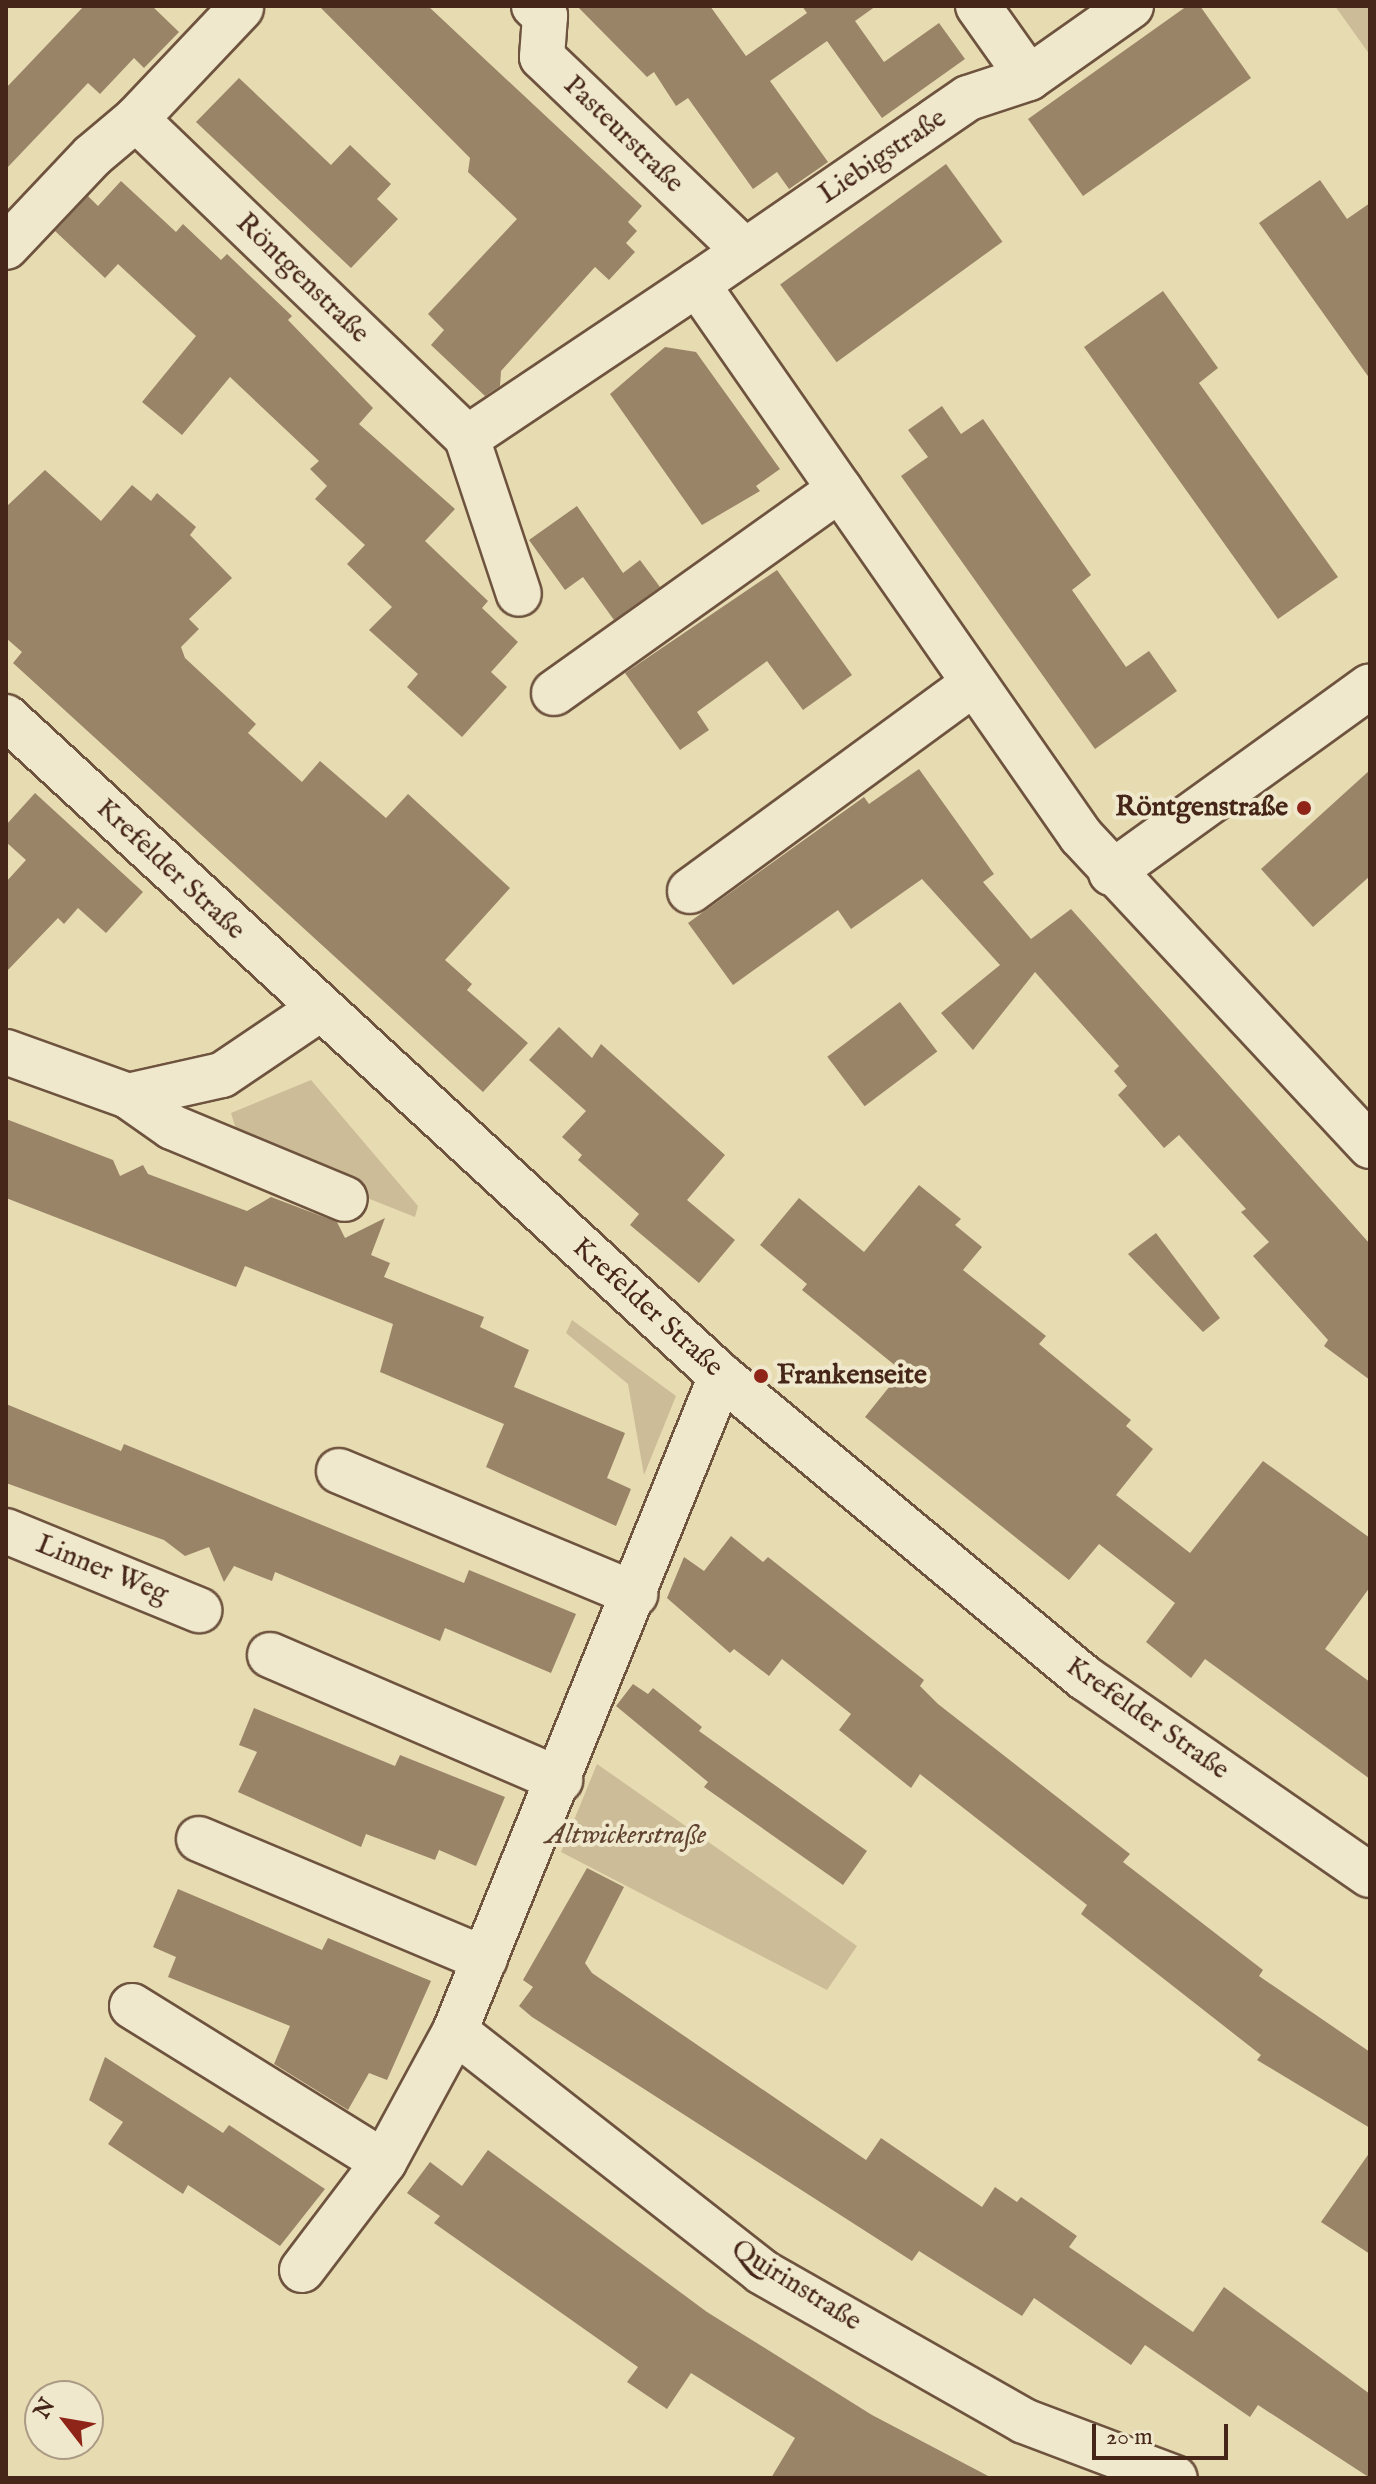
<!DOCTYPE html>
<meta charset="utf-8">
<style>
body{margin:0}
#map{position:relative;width:1376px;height:2484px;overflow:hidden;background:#e7dbb1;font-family:"IM FELL English",serif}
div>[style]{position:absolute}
.green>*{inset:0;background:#ccbc97}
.building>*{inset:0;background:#9a8468;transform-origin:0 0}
.roads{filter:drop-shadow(2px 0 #6e533f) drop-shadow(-2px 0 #6e533f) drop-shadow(0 2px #6e533f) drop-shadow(0 -2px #6e533f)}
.street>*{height:44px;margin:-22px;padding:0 22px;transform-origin:22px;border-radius:22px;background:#efe8cc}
.secondary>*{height:44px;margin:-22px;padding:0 22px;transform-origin:22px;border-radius:22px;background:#efe8cc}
.dots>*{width:22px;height:22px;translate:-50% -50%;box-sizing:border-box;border:4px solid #efe8cc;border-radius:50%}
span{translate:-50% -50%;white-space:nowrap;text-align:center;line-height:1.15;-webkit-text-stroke:8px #efe8cc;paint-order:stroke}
.street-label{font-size:28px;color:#462619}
.poi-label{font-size:28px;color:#462619;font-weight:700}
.right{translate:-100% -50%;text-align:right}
.left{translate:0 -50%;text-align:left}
.park-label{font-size:28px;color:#614432;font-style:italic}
.frame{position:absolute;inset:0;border:8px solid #462619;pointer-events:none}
.north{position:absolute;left:24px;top:2380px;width:80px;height:80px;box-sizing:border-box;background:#efe8cc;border:2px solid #ab9a84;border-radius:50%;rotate:301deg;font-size:22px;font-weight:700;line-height:32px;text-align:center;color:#462619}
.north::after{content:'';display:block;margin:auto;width:28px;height:36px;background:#8f2418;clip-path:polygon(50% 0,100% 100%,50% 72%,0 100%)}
.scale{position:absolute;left:1092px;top:2424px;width:136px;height:36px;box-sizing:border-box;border:4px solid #462619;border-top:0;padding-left:10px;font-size:24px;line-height:28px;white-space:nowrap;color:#462619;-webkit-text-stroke:6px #efe8cc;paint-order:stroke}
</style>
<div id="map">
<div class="green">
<div style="clip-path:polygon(1335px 6px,1370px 7px,1370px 55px)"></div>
<div style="clip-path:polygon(311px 1080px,418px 1206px,415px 1217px,242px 1148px,231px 1113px)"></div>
<div style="clip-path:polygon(572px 1320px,676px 1396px,644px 1475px,628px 1384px,566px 1333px)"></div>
<div style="clip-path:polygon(597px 1764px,857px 1946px,827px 1990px,561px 1852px)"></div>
</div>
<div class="building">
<div style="clip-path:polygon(84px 6px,152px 6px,179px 32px,144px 68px,134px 58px,100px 94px,88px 83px,6px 169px,6px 88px)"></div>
<div style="clip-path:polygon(319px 6px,428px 6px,642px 206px,628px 222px,637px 231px,626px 243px,635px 252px,609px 280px,595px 267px,501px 371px,500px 386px,485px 396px,431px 345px,444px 330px,428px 314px,517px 219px,468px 172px,470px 158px)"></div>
<div style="clip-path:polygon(577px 6px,710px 6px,746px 56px,807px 13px,802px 6px,876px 6px,855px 21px,884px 62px,939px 23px,965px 59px,882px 118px,827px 41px,770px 81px,828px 162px,789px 189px,777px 172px,753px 189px,688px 98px,676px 106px,654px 72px,647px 77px)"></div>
<div style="clip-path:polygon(1187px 6px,1200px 6px,1251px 78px,1083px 196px,1028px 119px)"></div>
<div style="clip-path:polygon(239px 78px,331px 165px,350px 145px,391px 184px,377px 199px,398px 219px,351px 268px,196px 122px)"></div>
<div style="left:946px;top:164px;width:96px;height:205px;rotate:54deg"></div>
<div style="clip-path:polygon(1320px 180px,1347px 219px,1370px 203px,1370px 379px,1259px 223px)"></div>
<div style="clip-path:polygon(121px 181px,176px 232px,183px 224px,221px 260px,227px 254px,292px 316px,288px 320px,373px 408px,359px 424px,455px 509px,425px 541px,488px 601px,482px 608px,518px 642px,491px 672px,507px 687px,462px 737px,407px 687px,418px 674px,369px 630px,392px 607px,347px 564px,365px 545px,315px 499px,327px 486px,310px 469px,319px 461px,230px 377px,182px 435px,142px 402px,196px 336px,118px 264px,105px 278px,55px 231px,88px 196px,98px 206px)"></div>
<div style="clip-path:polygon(1163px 291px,1218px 368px,1199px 383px,1338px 577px,1278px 619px,1084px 347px)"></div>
<div style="clip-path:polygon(665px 347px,696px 352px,780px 469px,756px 486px,760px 491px,702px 525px,610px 394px)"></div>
<div style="clip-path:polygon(942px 406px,961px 434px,983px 419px,1091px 575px,1072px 590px,1126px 667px,1149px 651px,1177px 691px,1095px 749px,901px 476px,928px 457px,908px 430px)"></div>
<div style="clip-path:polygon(45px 470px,101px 521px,132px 485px,151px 501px,157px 493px,196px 527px,190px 535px,232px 578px,189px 619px,199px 629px,181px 647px,185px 658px,256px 724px,248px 733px,302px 782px,320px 761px,386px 818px,408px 794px,510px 888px,445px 960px,472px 984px,467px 990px,528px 1043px,483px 1092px,13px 663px,22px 652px,6px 638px,6px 507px)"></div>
<div style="clip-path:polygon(577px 506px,623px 573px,640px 560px,660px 587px,614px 620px,583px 577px,565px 590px,529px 540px)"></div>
<div style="clip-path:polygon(777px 570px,852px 675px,803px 710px,767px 661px,697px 712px,709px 730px,680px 750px,625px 673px)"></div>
<div style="clip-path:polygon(919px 769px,994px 874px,983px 882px,1031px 939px,1071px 909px,1370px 1244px,1370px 1380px,1324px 1346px,1328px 1340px,1253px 1256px,1269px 1242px,1241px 1212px,1246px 1209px,1179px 1135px,1164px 1148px,1118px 1095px,1127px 1086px,1114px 1071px,1119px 1066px,1035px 972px,973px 1050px,941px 1013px,1000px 965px,922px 879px,851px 929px,838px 910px,733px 985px,688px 923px,864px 797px,869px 804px)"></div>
<div style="clip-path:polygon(1370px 770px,1370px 876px,1313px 927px,1261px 869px)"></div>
<div style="clip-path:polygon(35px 793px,143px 892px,106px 933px,78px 908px,64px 924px,58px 918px,6px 972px,6px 882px,26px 860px,6px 842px,6px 825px)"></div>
<div style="left:900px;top:1002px;width:62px;height:91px;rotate:53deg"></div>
<div style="clip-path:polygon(559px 1027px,592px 1058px,601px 1044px,725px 1155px,687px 1200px,735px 1240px,699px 1283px,630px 1225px,639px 1214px,578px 1160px,582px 1155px,562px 1137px,586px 1111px,529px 1060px)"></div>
<div style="clip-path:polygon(6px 1119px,113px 1160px,120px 1176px,143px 1165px,148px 1174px,247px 1211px,271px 1197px,337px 1222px,345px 1238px,385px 1218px,371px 1255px,390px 1263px,384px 1277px,484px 1317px,480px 1327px,529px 1350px,514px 1387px,625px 1433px,607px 1478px,631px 1489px,616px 1526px,486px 1467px,504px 1424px,380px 1372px,393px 1324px,245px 1266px,236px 1287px,6px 1198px)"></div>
<div style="clip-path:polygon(919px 1185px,961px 1219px,955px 1225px,982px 1247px,963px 1270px,1046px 1336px,1039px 1344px,1131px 1420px,1126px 1426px,1153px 1449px,1116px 1495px,1190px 1553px,1263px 1461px,1370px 1538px,1370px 1587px,1325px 1649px,1370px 1682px,1370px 1779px,1205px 1659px,1191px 1678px,1146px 1642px,1175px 1603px,1099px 1544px,1069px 1580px,865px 1417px,902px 1371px,802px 1290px,807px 1284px,760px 1245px,799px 1198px,864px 1252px)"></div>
<div style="clip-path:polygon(1156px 1233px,1220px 1318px,1203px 1332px,1128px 1254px)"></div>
<div style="clip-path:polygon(6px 1404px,121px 1451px,124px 1444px,464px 1583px,469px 1570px,576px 1614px,551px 1673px,445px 1628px,440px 1641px,275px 1572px,272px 1581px,234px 1566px,224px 1582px,209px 1547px,185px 1556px,164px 1540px,6px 1483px)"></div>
<div style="clip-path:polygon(731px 1536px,763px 1562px,768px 1557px,924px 1680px,920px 1686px,938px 1704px,1130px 1854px,1123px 1862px,1263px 1970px,1259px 1976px,1370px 2052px,1370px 2128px,1257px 2060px,1261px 2055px,1081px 1914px,1087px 1905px,920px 1774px,911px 1788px,839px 1730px,851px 1714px,782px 1659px,769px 1676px,734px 1649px,730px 1653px,667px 1598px,684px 1557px,704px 1571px)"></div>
<div style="clip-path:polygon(633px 1684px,648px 1694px,653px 1688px,702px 1727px,699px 1731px,867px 1851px,843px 1885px,704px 1787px,708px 1782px,616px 1706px)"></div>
<div style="clip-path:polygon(254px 1708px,395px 1766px,400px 1755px,505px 1797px,476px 1866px,439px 1850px,435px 1860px,366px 1834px,361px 1847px,238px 1792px,257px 1752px,239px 1745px)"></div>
<div style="clip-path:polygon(587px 1868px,624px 1887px,585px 1963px,592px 1973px,866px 2160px,881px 2138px,982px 2207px,995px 2187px,1017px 2202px,1021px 2197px,1077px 2236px,1069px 2247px,1193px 2332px,1224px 2287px,1370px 2394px,1370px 2478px,1258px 2405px,1250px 2417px,1145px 2345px,1131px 2365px,1034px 2298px,1022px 2316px,919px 2251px,912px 2261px,532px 2017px,519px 2006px,533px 1987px,523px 1980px)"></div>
<div style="clip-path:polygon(178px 1889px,322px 1950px,328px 1938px,431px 1981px,387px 2080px,369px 2073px,348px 2110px,274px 2064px,290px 2026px,168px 1977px,176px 1957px,153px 1947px)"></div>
<div style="clip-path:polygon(105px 2057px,223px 2133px,229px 2125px,325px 2189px,280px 2246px,188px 2185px,183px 2194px,108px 2144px,123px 2122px,89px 2100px)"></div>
<div style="clip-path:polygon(488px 2150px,707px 2312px,872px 2415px,992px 2478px,771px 2478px,795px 2438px,691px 2373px,667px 2409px,627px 2382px,638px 2367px,434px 2223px,440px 2216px,407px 2193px,430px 2162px,462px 2186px)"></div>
<div style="clip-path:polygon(1370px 2152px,1370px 2254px,1321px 2222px)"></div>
</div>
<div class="roads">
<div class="street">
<div style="left:534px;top:6px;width:15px;rotate:42deg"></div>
<div style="left:545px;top:16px;width:41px;rotate:94.2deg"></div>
<div style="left:542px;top:57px;width:281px;rotate:43.7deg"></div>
<div style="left:978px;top:6px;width:88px;rotate:54.7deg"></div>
<div style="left:1131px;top:6px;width:125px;rotate:144.8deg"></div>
<div style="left:1029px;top:78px;width:64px;rotate:161.8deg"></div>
<div style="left:968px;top:98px;width:329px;rotate:145.5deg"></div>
<div style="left:697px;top:284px;width:672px;rotate:55.18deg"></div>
<div style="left:1081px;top:836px;width:424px;rotate:47deg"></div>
<div style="left:136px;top:119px;width:153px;rotate:-46.6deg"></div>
<div style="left:6px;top:247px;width:125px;rotate:-46.6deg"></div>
<div style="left:92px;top:156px;width:57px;rotate:-40.1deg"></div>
<div style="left:136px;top:119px;width:460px;rotate:43.9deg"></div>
<div style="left:467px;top:438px;width:277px;rotate:-33.8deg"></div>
<div style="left:467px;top:438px;width:164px;rotate:71.6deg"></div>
<div style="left:554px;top:693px;width:351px;rotate:-35.5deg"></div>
<div style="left:1111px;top:873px;width:319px;rotate:-35.8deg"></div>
<div style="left:690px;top:891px;width:351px;rotate:-36.2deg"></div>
<div style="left:6px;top:1052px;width:130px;rotate:19.8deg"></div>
<div style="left:128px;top:1096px;width:96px;rotate:-12.6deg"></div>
<div style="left:222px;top:1075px;width:118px;rotate:-34deg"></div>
<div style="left:128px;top:1096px;width:54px;rotate:35.2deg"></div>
<div style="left:172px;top:1127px;width:187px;rotate:22.6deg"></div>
<div style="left:339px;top:1471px;width:321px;rotate:22.6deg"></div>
<div style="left:6px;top:1531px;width:209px;rotate:22.3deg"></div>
<div style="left:270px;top:1655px;width:316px;rotate:23.3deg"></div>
<div style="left:199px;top:1839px;width:310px;rotate:22.8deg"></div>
<div style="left:132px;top:2006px;width:296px;rotate:31.8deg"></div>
<div style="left:455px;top:2031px;width:390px;rotate:38.1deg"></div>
<div style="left:762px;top:2272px;width:301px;rotate:29.6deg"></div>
<div style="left:1024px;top:2421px;width:161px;rotate:20.7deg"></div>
<div style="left:302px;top:2270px;width:136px;rotate:-52.8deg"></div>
<div style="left:384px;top:2162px;width:149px;rotate:-61.5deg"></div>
<div style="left:455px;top:2031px;width:707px;rotate:-67.9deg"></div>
</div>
<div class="secondary">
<div style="left:6px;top:717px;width:972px;rotate:42.67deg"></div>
<div style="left:721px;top:1376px;width:473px;rotate:39.7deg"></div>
<div style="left:1085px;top:1678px;width:346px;rotate:34.7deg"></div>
</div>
</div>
<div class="dots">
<div style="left:1304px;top:808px;background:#8f2418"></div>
<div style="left:761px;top:1376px;background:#8f2418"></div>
</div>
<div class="street-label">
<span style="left:623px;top:135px;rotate:44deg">Pasteurstraße</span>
<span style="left:883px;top:157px;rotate:-34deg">Liebigstraße</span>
<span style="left:302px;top:279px;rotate:44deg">Röntgenstraße</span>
<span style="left:170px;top:870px;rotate:43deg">Krefelder Straße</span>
<span style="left:647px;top:1308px;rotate:42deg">Krefelder Straße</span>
<span style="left:102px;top:1570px;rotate:22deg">Linner Weg</span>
<span style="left:1147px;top:1719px;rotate:35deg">Krefelder Straße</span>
<span style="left:796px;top:2286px;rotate:32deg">Quirinstraße</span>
</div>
<div class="poi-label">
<span class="right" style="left:1288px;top:808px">Röntgenstraße</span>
<span class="left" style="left:777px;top:1376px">Frankenseite</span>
</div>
<div class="park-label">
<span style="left:626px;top:1836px">Altwickerstraße</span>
</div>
<div class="frame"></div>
<div class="north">N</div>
<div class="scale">20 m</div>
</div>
